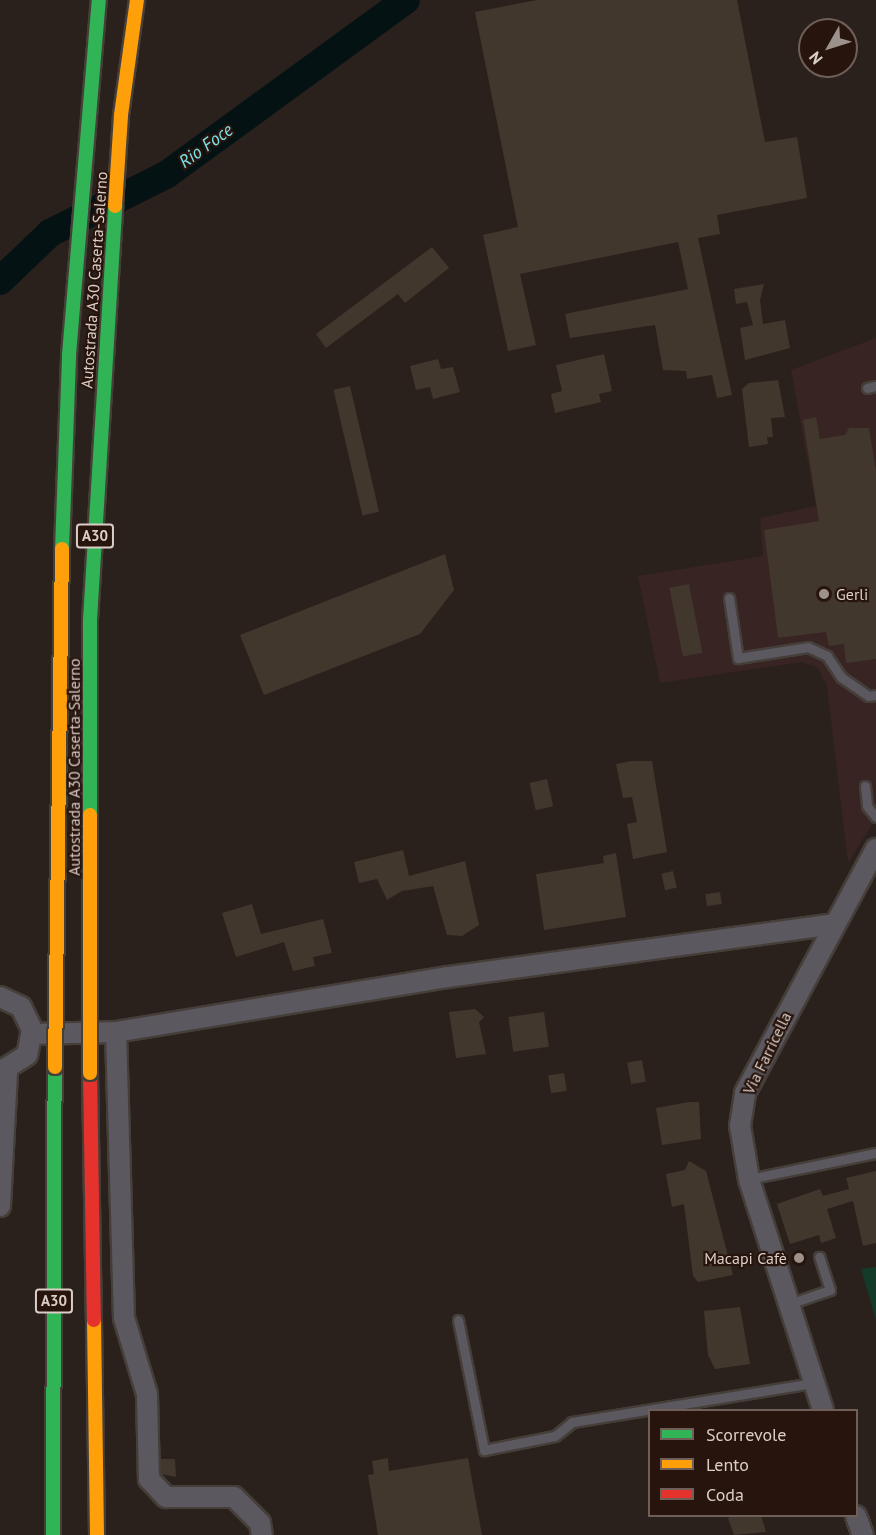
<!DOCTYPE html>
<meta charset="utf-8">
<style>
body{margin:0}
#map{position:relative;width:876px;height:1535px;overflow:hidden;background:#2b211c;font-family:"PT Sans",sans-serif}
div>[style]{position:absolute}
.industrial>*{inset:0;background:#372423}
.green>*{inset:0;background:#143b29}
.river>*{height:28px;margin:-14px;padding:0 14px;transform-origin:14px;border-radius:14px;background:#051214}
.building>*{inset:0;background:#41372d;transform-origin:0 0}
.roads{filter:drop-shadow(2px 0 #453e39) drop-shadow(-2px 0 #453e39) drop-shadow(0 2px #453e39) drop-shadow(0 -2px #453e39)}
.lane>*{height:9px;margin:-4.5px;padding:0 4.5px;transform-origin:4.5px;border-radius:4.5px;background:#5b5860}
.street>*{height:20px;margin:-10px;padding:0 10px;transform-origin:10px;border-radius:10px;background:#5b5860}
.fast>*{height:14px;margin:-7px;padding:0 7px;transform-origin:7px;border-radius:7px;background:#30b455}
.slow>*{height:14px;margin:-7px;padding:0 7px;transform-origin:7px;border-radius:7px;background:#ff9f0a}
.jam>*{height:14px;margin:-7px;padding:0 7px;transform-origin:7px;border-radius:7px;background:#e5322d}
.bridges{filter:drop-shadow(2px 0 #453e39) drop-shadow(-2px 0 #453e39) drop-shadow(0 2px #453e39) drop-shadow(0 -2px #453e39)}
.fast-bridge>*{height:14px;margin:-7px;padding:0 7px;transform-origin:7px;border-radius:7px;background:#30b455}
.slow-bridge>*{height:14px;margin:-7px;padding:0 7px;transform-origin:7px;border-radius:7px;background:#ff9f0a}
.dots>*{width:16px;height:16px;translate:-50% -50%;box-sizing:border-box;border:3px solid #27150d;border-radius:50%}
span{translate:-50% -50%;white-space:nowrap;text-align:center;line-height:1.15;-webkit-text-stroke:4.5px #27150d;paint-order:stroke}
.shield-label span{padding:2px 4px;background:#27150d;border:2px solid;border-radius:4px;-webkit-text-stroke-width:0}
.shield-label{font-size:15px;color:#dbcec8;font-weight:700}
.street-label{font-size:16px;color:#dbcec8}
.poi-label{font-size:16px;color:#dbcec8}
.left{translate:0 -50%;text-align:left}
.right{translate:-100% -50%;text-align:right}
.water-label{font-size:18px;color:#7be2e8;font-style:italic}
.legend{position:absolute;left:648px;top:1409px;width:210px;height:108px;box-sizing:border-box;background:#27150d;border:2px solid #6f5f58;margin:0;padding:8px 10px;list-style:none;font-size:18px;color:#dbcec8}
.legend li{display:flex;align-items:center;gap:12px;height:30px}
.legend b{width:30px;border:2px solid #6f5f58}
.north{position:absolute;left:798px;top:18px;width:60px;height:60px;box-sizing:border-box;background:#27150d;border:2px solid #6f5f58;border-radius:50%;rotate:231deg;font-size:16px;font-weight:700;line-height:24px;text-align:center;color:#dbcec8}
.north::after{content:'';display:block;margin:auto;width:21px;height:27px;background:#9d918c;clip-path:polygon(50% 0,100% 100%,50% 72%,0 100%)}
</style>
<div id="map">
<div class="industrial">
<div style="clip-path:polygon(876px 338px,876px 818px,848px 863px,827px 686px,818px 668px,802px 662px,660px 683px,638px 576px,763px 556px,760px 518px,816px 506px,791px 370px)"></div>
</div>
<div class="green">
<div style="clip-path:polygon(876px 1267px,876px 1320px,861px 1269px)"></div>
</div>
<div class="river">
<div style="left:0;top:281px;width:69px;rotate:-43.8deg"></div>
<div style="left:50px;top:233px;width:130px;rotate:-26.6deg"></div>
<div style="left:166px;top:175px;width:297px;rotate:-36.1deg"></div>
</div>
<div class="building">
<div style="clip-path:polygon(537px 0,737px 0,765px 142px,797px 137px,807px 198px,717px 215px,720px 234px,698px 238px,732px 395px,717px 398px,712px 375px,687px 379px,686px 371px,663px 370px,655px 325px,570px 338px,565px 314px,688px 289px,678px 242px,520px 274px,536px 345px,508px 351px,483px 235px,518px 227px,475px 12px)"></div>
<div style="clip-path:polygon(432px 247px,449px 268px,405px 303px,398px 294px,326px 348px,316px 334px)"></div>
<div style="clip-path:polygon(764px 284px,760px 300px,763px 324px,785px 320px,790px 348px,745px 360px,740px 328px,753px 325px,747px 302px,736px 304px,734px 289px)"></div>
<div style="clip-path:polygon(604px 354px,612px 391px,599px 394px,601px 402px,555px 413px,551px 394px,562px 391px,556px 365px)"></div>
<div style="clip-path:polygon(438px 359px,441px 369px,453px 367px,460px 392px,433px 399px,430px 387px,416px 390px,410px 366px)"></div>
<div style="clip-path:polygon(778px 380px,785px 417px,771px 418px,773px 437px,767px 437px,768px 444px,749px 447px,742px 389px,749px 383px)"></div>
<div style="left:350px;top:386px;width:129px;height:17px;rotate:77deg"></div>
<div style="clip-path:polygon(816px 417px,820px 439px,845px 435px,849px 428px,869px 428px,876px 470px,876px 659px,846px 663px,844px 644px,829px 646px,826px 632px,778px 638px,764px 530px,819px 521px,803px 420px)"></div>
<div style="clip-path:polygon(445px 554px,454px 590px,420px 634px,264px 695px,240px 635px)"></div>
<div style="left:689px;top:584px;width:70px;height:20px;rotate:79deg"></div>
<div style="clip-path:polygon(632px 761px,652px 761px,667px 852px,633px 859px,627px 824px,637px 822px,632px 797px,623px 798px,616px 764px)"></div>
<div style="left:547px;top:779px;width:28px;height:18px;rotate:77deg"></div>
<div style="clip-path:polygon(403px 850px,409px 876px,465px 861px,479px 925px,462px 936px,447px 935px,433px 886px,402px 891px,387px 900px,377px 879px,359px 883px,354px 862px)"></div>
<div style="clip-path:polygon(616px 853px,626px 917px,544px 930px,536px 874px,604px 863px,603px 856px)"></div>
<div style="left:673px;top:871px;width:17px;height:12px;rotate:77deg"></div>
<div style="left:720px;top:892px;width:12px;height:15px;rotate:81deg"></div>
<div style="clip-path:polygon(252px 904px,261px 934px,323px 919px,332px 953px,313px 957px,315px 966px,293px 971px,284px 942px,236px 957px,222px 913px)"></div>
<div style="clip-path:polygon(475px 1009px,484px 1017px,479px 1022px,486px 1054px,456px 1058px,449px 1012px)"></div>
<div style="left:544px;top:1012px;width:35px;height:36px;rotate:82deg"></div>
<div style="left:642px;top:1060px;width:22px;height:15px;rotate:80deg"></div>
<div style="left:564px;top:1073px;width:18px;height:16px;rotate:81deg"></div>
<div style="clip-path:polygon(689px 1102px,699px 1102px,701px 1139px,662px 1145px,656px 1108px)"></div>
<div style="clip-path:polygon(689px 1161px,706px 1171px,733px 1275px,698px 1282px,693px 1276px,684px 1204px,672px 1207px,666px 1174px,685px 1170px)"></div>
<div style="clip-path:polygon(876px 1171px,876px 1243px,863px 1246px,853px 1201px,827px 1209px,836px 1238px,821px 1243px,819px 1235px,790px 1244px,777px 1204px,820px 1189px,823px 1196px,849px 1189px,846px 1178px)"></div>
<div style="clip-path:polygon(740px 1307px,750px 1364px,715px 1369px,708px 1355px,704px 1311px)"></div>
<div style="clip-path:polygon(388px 1458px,389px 1471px,468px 1458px,482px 1535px,378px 1535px,368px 1475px,374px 1474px,372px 1461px)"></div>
<div style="clip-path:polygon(161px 1459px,175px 1459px,176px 1477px,161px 1474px)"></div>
<div style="clip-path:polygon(736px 1515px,761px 1515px,766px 1532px,734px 1535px,728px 1518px)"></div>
</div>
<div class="roads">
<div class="lane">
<div style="left:867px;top:388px;width:9px;rotate:-13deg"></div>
<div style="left:729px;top:598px;width:61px;rotate:81.5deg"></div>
<div style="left:738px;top:658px;width:71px;rotate:-8.9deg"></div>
<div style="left:808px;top:647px;width:21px;rotate:25deg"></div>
<div style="left:827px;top:656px;width:25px;rotate:56deg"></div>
<div style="left:841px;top:677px;width:33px;rotate:35deg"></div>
<div style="left:868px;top:696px;width:8px;rotate:-7deg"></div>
<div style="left:865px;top:786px;width:20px;rotate:84deg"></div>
<div style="left:867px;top:806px;width:14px;rotate:51deg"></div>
<div style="left:749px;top:1179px;width:130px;rotate:-11.6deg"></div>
<div style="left:789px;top:1304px;width:43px;rotate:-18.9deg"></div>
<div style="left:830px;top:1290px;width:35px;rotate:-108deg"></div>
<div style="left:458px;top:1320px;width:133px;rotate:78.7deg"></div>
<div style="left:484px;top:1450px;width:72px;rotate:-11.2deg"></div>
<div style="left:555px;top:1436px;width:22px;rotate:-39deg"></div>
<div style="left:572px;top:1422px;width:245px;rotate:-9.2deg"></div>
</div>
<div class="street">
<div style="left:0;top:997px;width:23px;rotate:25deg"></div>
<div style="left:21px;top:1007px;width:25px;rotate:64deg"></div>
<div style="left:32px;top:1030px;width:25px;rotate:101deg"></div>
<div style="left:27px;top:1055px;width:32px;rotate:148deg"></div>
<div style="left:116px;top:1032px;width:286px;rotate:88.4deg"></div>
<div style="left:124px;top:1318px;width:79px;rotate:73.2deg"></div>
<div style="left:147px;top:1394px;width:85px;rotate:88.7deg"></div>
<div style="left:149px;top:1479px;width:25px;rotate:47deg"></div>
<div style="left:166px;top:1497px;width:68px"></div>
<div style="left:234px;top:1497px;width:37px;rotate:45deg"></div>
<div style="left:260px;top:1523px;width:12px;rotate:81deg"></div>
<div style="left:32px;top:1034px;width:84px;rotate:-1.4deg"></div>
<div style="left:116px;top:1032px;width:337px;rotate:-9.4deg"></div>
<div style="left:448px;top:977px;width:389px;rotate:-7.8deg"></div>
<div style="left:0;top:1206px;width:135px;rotate:-87deg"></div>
<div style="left:823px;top:1410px;width:243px;rotate:-107.8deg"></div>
<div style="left:749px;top:1179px;width:54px;rotate:-99.6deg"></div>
<div style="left:740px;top:1126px;width:33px;rotate:-81deg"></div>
<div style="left:745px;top:1093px;width:277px;rotate:-61.8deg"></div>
<div style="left:856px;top:1516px;width:20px;rotate:70deg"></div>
</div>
<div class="fast">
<div style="left:53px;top:1535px;width:468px;rotate:-89.8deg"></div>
</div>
<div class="slow">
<div style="left:94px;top:1320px;width:215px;rotate:89.2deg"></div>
</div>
<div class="jam">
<div style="left:90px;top:1073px;width:247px;rotate:89.1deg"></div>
</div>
</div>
<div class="bridges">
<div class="fast-bridge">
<div style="left:62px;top:549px;width:194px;rotate:-87.9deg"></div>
<div style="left:69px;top:355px;width:356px;rotate:-85.2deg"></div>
<div style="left:90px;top:815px;width:195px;rotate:-90deg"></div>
<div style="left:90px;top:620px;width:415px;rotate:-86.5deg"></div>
</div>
<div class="slow-bridge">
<div style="left:115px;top:206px;width:91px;rotate:-86.2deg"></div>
<div style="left:121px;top:115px;width:116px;rotate:-82.1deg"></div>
<div style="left:90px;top:815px;width:258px;rotate:90deg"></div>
<div style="left:55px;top:1067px;width:518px;rotate:-89.23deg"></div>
</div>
</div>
<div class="dots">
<div style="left:824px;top:594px;background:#9d918c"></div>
<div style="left:799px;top:1258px;background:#9d918c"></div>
</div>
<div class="shield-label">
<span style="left:95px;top:536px">A30</span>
<span style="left:54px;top:1301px">A30</span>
</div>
<div class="street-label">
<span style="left:94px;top:280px;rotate:-86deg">Autostrada A30 Caserta-Salerno</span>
<span style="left:74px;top:767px;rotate:-90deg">Autostrada A30 Caserta-Salerno</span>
<span style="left:767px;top:1053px;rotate:-64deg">Via Farricella</span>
</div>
<div class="poi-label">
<span class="left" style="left:836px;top:594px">Gerli</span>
<span class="right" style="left:787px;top:1258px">Macapi Cafè</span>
</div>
<div class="water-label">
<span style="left:206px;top:146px;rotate:-36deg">Rio Foce</span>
</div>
<ul class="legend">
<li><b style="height:8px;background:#30b455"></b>Scorrevole</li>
<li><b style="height:8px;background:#ff9f0a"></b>Lento</li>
<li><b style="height:8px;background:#e5322d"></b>Coda</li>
</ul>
<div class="north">N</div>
</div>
